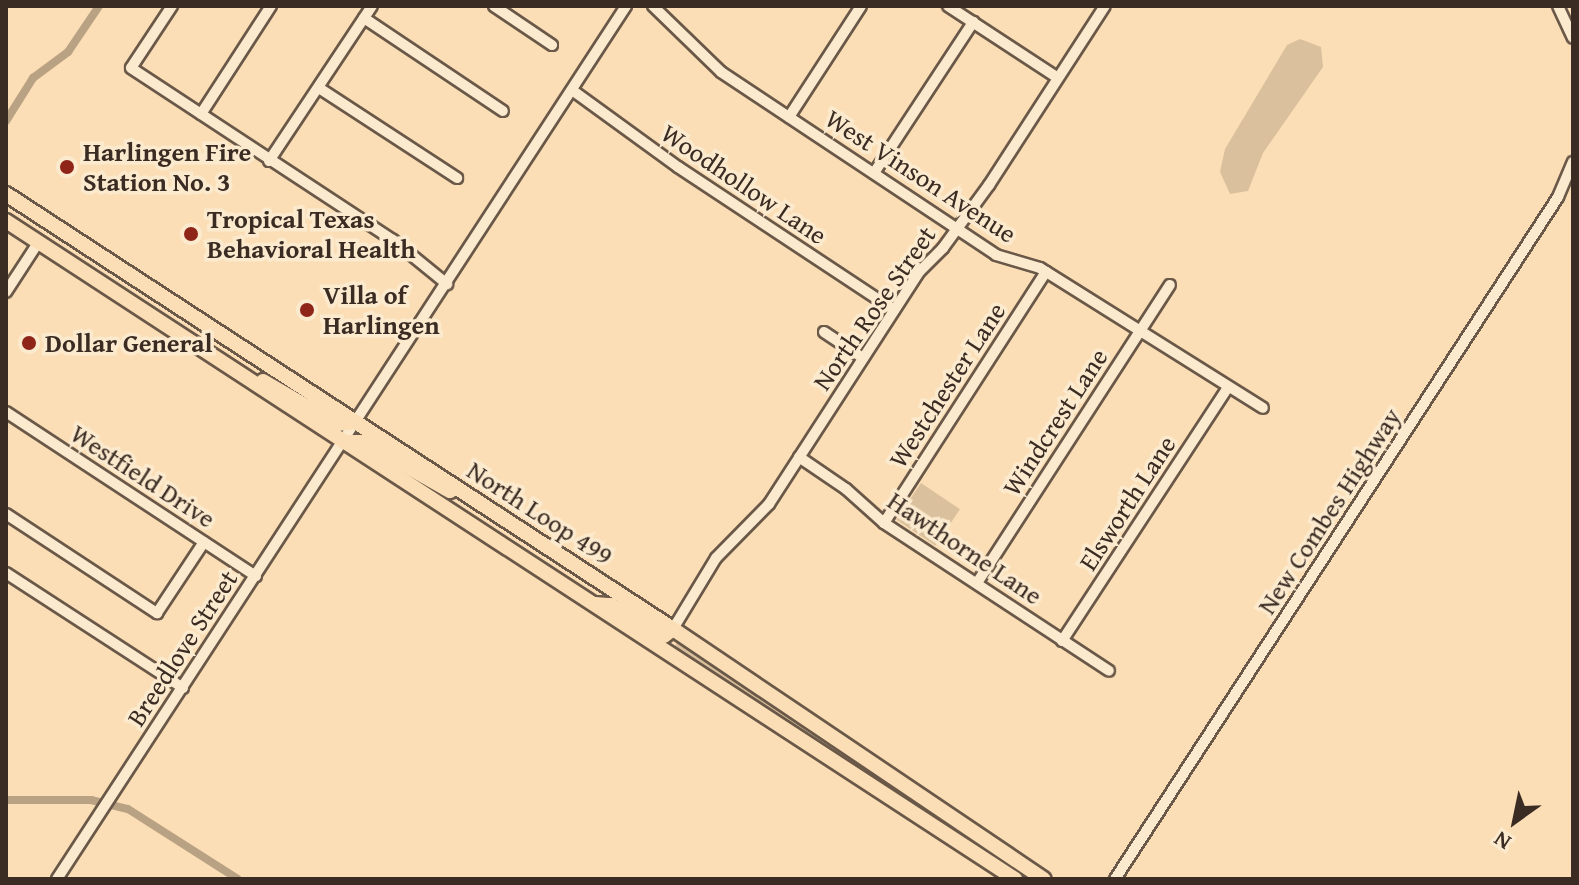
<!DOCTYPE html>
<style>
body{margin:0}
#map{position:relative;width:1579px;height:885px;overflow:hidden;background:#fbdeb5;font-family:"Gentium Book Plus",serif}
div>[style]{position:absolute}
.green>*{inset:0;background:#dac09c;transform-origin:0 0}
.canal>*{height:8px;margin:-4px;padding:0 4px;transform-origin:4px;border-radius:4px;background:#b9a183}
.roads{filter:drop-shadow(2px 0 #6a5848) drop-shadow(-2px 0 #6a5848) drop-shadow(0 2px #6a5848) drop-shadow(0 -2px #6a5848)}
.minor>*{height:10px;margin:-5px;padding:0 5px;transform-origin:5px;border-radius:5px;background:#fceacf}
.major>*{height:14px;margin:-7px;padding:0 7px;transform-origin:7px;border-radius:7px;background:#fbdeb5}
.dots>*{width:22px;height:22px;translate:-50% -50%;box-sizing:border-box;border:4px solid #fceacf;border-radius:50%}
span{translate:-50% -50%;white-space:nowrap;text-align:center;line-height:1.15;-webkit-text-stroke:7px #fceacf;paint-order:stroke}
.poi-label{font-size:26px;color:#3a2c23;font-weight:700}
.left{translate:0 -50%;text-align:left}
.street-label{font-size:26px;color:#3a2c23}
.frame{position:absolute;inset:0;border:8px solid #3a2c23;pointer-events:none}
.north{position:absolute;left:1475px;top:781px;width:80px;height:80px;-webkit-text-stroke:6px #fceacf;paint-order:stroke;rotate:213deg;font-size:22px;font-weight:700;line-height:32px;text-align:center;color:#3a2c23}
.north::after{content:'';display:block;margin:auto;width:28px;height:36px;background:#3a2c23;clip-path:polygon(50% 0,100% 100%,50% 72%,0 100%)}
</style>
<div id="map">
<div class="green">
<div style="clip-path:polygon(1300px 39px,1321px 47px,1323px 67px,1263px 153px,1248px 191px,1230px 194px,1220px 172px,1225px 149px,1287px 45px)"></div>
<div style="left:921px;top:483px;width:47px;height:44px;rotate:34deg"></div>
<div style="clip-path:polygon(678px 641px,997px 856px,927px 817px,672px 651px)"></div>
</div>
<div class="canal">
<div style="left:6px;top:121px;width:51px;rotate:-57.9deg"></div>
<div style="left:33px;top:78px;width:44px;rotate:-36.6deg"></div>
<div style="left:68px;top:52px;width:55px;rotate:-56deg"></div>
<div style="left:6px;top:800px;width:85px"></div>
<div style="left:91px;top:800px;width:38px;rotate:14deg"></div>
<div style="left:128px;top:809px;width:130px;rotate:32.5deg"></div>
</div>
<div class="roads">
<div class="minor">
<div style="left:172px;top:6px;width:74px;rotate:123.5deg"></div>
<div style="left:131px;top:68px;width:313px;rotate:33.3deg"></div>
<div style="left:393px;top:240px;width:70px;rotate:39.2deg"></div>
<div style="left:494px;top:6px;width:70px;rotate:33.9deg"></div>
<div style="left:653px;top:6px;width:95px;rotate:44.1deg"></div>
<div style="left:721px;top:72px;width:330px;rotate:33.6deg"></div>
<div style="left:996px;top:255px;width:46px;rotate:16.5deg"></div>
<div style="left:1040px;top:268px;width:263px;rotate:32.1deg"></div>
<div style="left:948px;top:6px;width:131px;rotate:33.2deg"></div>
<div style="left:1558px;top:6px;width:35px;rotate:65deg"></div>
<div style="left:364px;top:18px;width:167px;rotate:33.8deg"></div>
<div style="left:319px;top:88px;width:165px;rotate:33.1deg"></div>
<div style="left:572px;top:90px;width:131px;rotate:36deg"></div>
<div style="left:678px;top:167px;width:259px;rotate:33.5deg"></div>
<div style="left:201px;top:114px;width:129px;rotate:-57.1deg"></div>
<div style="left:789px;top:117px;width:132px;rotate:-57deg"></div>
<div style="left:269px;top:161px;width:186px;rotate:-56.4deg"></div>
<div style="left:874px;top:173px;width:181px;rotate:-56.7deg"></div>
<div style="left:6px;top:292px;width:59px;rotate:-56.9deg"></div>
<div style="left:824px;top:332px;width:47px;rotate:33.7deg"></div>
<div style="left:6px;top:412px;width:299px;rotate:33.3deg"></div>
<div style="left:799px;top:457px;width:57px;rotate:34.2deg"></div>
<div style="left:846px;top:489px;width:51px;rotate:41.8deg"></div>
<div style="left:884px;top:523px;width:269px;rotate:33.3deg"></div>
<div style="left:6px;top:514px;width:181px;rotate:33.3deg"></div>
<div style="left:157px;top:613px;width:85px;rotate:-56.5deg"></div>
<div style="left:884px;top:523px;width:299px;rotate:-57.2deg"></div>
<div style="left:6px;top:573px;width:211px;rotate:33deg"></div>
<div style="left:977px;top:583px;width:355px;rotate:-57.1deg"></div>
<div style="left:673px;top:629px;width:83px;rotate:-58.8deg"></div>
<div style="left:716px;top:558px;width:76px;rotate:-45.5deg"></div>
<div style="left:769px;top:504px;width:278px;rotate:-57.1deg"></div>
<div style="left:920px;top:271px;width:33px;rotate:-45deg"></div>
<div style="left:943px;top:248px;width:78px;rotate:-53.9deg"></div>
<div style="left:989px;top:185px;width:213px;rotate:-57.1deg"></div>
<div style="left:1062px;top:641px;width:301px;rotate:-56.8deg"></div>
<div style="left:57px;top:879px;width:1042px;rotate:-56.9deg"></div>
<div style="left:1115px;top:879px;width:813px;rotate:-56.99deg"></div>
<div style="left:1558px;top:197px;width:38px;rotate:-67deg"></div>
</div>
<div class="major">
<div style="left:6px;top:194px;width:796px;rotate:33.11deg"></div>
<div style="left:673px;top:629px;width:447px;rotate:34deg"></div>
<div style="left:6px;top:221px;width:1205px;rotate:33.11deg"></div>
<div style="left:263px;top:381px;width:86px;rotate:30.2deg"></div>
<div style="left:337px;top:424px;width:19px;rotate:-6deg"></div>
<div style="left:344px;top:442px;width:20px"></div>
<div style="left:364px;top:442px;width:99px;rotate:29.7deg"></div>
<div style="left:595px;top:604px;width:16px;rotate:4deg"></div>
<div style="left:611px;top:605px;width:61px;rotate:30.3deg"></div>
<div style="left:664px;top:636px;width:11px;rotate:-38deg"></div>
</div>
</div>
<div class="dots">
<div style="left:67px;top:167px;background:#8f2418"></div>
<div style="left:191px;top:234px;background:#8f2418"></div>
<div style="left:307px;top:310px;background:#8f2418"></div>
<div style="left:29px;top:343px;background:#8f2418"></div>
</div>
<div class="poi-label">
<span class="left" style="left:83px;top:167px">Harlingen Fire<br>Station No. 3</span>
<span class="left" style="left:207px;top:234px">Tropical Texas<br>Behavioral Health</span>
<span class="left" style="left:323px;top:310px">Villa of<br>Harlingen</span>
<span class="left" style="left:45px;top:343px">Dollar General</span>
</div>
<div class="street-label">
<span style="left:921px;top:176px;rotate:33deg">West Vinson Avenue</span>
<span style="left:744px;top:184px;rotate:34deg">Woodhollow Lane</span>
<span style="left:874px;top:308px;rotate:-55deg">North Rose Street</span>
<span style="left:947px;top:385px;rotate:-57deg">Westchester Lane</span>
<span style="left:1055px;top:422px;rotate:-57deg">Windcrest Lane</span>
<span style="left:143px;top:476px;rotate:33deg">Westfield Drive</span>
<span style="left:1127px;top:503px;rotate:-57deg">Elsworth Lane</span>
<span style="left:1329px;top:511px;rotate:-57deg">New Combes Highway</span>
<span style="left:540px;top:513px;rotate:33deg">North Loop 499</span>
<span style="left:965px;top:548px;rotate:34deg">Hawthorne Lane</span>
<span style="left:182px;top:648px;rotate:-57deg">Breedlove Street</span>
</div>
<div class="frame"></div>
<div class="north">N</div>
</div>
